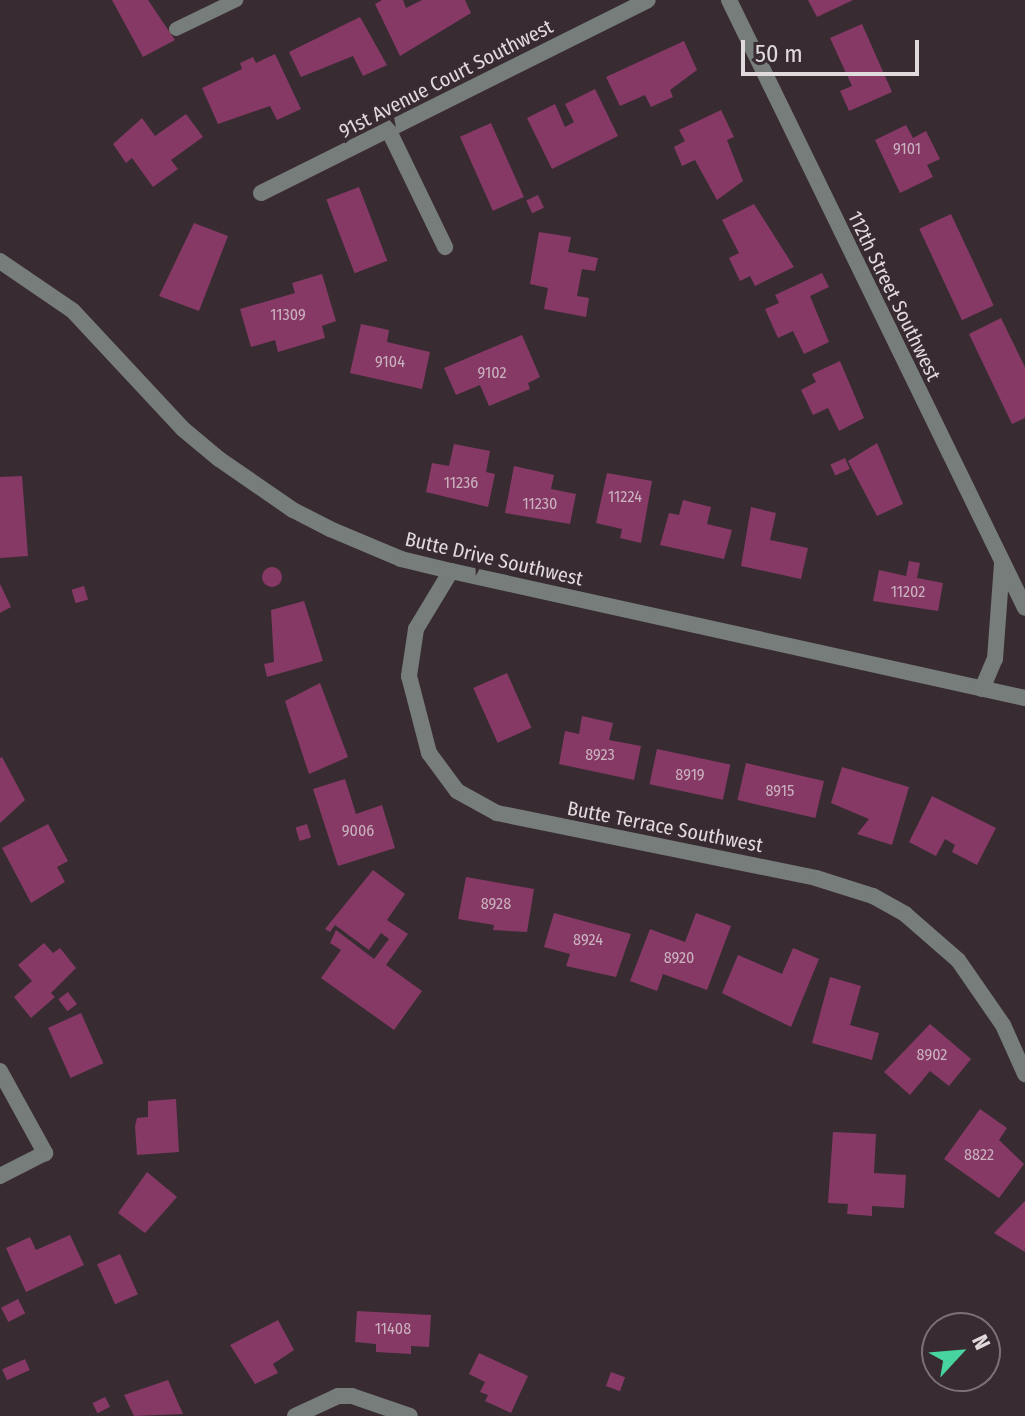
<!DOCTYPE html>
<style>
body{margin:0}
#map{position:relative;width:1025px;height:1416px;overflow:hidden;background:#382c32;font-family:"Fira Sans Condensed",sans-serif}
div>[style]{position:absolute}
.building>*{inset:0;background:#863965;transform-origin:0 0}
.round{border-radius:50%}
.service>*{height:14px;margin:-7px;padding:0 7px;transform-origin:7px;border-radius:7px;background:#777d7a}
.minor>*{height:16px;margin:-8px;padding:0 8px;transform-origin:8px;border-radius:8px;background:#777d7a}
.tertiary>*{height:16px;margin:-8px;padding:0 8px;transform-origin:8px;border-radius:8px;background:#777d7a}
span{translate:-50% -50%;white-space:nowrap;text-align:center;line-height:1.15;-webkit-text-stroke:8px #382c32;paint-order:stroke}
.number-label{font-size:16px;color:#cab2bf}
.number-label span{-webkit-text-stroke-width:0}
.street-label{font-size:20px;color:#e1dadd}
.north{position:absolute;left:921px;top:1312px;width:80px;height:80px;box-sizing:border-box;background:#382c32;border:2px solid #7c7276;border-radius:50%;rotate:64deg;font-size:22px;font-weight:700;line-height:32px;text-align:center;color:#e1dadd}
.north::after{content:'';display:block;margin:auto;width:28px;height:36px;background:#47d49e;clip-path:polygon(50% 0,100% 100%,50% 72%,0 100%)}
.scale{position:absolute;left:741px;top:40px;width:178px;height:36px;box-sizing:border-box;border:4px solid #e1dadd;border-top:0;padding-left:10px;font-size:24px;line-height:28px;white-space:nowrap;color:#e1dadd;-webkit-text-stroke:6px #382c32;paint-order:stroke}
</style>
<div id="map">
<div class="building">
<div style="clip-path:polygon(112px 0,148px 0,175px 40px,143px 57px)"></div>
<div style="clip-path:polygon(382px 0,403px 0,406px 8px,422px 0,465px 0,471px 13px,400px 56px,375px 4px)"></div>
<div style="clip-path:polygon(808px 0,853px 0,817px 17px)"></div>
<div style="clip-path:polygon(360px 17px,387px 65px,363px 76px,353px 56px,301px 77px,289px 52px)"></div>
<div style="clip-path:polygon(862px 24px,892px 92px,849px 111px,840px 91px,852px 86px,830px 38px)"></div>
<div style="clip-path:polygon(684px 41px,697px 70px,670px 90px,673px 97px,651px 107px,645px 95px,620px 106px,606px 77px)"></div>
<div style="clip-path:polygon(275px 54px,301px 109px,277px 120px,270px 106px,218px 124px,202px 88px,242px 69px,240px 63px,253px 57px,256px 63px)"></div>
<div style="clip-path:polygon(595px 89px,618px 136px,552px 169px,527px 118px,555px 104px,565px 127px,574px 122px,565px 104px)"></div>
<div style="clip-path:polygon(721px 110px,734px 137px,727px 140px,743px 181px,717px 200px,695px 160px,682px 166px,674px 147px,685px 141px,679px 130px)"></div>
<div style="clip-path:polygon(186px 114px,203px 137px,171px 160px,178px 169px,153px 187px,132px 158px,126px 163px,113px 144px,142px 118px,155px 136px)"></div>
<div style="left:491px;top:123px;width:81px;height:34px;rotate:66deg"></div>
<div style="clip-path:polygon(906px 125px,913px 138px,926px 131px,940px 159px,927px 165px,933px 177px,900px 193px,875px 140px)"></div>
<div style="left:359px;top:187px;width:79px;height:35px;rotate:69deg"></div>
<div style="left:538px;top:195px;width:14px;height:13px;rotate:65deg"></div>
<div style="clip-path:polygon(754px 204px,794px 267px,755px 286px,750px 276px,740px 281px,729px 258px,739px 253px,722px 220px)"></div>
<div style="left:951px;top:214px;width:101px;height:35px;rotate:65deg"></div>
<div style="clip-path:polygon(194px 223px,228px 236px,199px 311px,159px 296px)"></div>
<div style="clip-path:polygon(539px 232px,571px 237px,568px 252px,598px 258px,595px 271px,582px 269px,577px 296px,589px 298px,586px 317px,544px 309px,548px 288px,530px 284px)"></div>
<div style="clip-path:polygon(822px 273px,829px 287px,810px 296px,829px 342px,804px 354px,793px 331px,778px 338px,765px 309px,779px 303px,775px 295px)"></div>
<div style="clip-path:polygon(322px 274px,336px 321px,322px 326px,325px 338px,278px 352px,275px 340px,251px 347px,240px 309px,295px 293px,292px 283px)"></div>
<div style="clip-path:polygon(1001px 318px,1025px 367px,1025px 418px,1012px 424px,969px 334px)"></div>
<div style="clip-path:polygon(361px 324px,389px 330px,387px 342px,430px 352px,422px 389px,350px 373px)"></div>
<div style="clip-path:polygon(522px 335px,540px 377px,528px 383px,530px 389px,489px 406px,480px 385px,456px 395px,444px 368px)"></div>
<div style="clip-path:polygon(840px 361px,864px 418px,839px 431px,828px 408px,813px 415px,801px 390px,816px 382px,812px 374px)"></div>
<div style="clip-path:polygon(877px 443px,903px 504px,877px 516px,848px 461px)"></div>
<div style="clip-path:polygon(454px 444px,490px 451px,486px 472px,495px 474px,488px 507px,426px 492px,432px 463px,449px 466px)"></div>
<div style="left:845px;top:458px;width:12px;height:16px;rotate:66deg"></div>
<div style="clip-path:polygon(514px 466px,554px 475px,551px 489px,576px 494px,570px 524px,505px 513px)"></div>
<div style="clip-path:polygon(607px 473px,652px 481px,641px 543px,620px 538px,622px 529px,596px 523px)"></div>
<div style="clip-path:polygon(22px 476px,28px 556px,0 558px,0 477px)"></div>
<div style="clip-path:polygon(683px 500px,711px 507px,707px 524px,732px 530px,724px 559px,660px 545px,669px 513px,679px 515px)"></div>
<div style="clip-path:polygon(751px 507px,776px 513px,770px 540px,808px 548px,801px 579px,741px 566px)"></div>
<div style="clip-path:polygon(909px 561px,920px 563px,917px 578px,943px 583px,938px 611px,873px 601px,879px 570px,906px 576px)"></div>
<div class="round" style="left:262px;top:567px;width:20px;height:20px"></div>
<div style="clip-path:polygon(0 584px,11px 607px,0 613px)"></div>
<div style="left:84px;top:586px;width:14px;height:13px;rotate:73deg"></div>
<div style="clip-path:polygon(304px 601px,323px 661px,267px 677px,264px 664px,274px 662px,271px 610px)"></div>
<div style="left:507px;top:673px;width:60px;height:37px;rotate:66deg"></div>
<div style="clip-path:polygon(320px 683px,348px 757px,309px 774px,285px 701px)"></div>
<div style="clip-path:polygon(582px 716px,613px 723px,609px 740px,641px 746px,634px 780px,559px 764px,565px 731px,579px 734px)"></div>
<div style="left:657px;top:749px;width:75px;height:36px;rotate:12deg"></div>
<div style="clip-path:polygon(2px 757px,25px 800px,0 823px,0 758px)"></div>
<div style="left:746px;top:763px;width:80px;height:38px;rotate:13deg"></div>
<div style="clip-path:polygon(842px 767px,909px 787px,892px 845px,857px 834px,869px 819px,831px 803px)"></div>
<div style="clip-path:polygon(345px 779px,356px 814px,382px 805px,395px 848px,338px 866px,313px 789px)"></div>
<div style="clip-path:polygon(932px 796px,996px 828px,977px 865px,952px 852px,955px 845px,945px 839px,936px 856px,909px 842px)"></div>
<div style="clip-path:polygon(48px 824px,68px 861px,57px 867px,65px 882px,31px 903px,2px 848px)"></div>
<div style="left:307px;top:824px;width:14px;height:12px;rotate:73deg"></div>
<div style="clip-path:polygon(373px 870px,405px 894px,387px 920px,408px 934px,386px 965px,422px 991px,394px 1030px,321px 978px,341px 950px,330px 943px,336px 930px,374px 959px,389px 939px,381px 933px,369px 950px,335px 925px,330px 932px,325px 929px)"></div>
<div style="clip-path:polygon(466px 877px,534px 889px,527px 932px,493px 930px,494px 925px,458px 919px)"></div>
<div style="clip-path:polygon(554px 913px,631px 934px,616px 977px,566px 966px,570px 954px,544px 947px)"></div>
<div style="clip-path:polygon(696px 913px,731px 926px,707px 990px,663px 974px,657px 991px,630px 981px,650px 929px,685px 942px)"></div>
<div style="clip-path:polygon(44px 943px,53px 953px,60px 948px,76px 968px,51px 993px,55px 997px,31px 1018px,14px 997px,32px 981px,18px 965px)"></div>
<div style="clip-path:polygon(793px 948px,819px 959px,791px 1027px,722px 993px,738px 955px,782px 974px)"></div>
<div style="clip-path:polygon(830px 977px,861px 986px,850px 1025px,879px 1033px,872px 1060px,812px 1043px)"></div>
<div style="left:68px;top:992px;width:15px;height:12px;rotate:53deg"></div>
<div style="left:81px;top:1013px;width:55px;height:36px;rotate:66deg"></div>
<div style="clip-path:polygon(930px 1024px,971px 1059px,949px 1086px,930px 1071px,910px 1095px,884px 1072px)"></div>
<div style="clip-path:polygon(176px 1099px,179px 1152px,137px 1155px,135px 1126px,137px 1118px,148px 1117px,148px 1101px)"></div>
<div style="clip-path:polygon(980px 1109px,1007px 1128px,999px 1140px,1024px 1164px,999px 1198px,944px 1159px)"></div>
<div style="clip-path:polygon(833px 1132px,876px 1134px,874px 1173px,906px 1175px,904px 1208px,872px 1206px,872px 1216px,847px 1214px,848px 1204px,828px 1203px)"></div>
<div style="clip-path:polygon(147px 1172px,177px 1197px,145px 1233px,118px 1213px)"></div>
<div style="clip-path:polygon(1025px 1201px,1025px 1252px,994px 1233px)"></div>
<div style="clip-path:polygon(70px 1235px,84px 1265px,26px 1292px,6px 1248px,30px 1237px,36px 1250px)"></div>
<div style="left:120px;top:1254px;width:44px;height:25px;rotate:66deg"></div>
<div style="left:18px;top:1299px;width:16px;height:19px;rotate:63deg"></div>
<div style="clip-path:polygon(357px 1311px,431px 1315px,429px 1347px,411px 1346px,411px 1354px,376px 1352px,376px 1344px,355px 1342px)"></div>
<div style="clip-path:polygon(278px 1320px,294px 1350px,273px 1364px,278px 1373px,255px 1384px,230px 1345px)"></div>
<div style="clip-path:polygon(479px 1353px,528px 1376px,511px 1413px,485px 1401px,488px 1395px,480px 1392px,485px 1382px,469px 1374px)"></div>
<div style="left:25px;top:1359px;width:12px;height:25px;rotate:66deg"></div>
<div style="left:611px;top:1372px;width:15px;height:15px;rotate:20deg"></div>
<div style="clip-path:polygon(168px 1380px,183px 1414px,134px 1416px,124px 1395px)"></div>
<div style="left:105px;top:1397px;width:11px;height:14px;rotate:63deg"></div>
</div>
<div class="service">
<div style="left:176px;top:29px;width:67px;rotate:-25.8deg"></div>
</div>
<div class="minor">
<div style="left:389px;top:131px;width:129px;rotate:64.2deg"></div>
<div style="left:261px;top:193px;width:432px;rotate:-26.5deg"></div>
<div style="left:451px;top:571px;width:68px;rotate:121.1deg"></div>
<div style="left:416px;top:629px;width:48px;rotate:98.5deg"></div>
<div style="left:409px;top:676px;width:80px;rotate:75.4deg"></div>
<div style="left:429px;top:753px;width:47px;rotate:53.6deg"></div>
<div style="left:457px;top:791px;width:46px;rotate:28.8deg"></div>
<div style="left:497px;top:813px;width:326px;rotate:11.5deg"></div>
<div style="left:816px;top:878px;width:60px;rotate:17.5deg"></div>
<div style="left:873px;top:896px;width:37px;rotate:29deg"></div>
<div style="left:905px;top:914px;width:70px;rotate:41deg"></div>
<div style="left:958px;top:960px;width:79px;rotate:55.3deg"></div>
<div style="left:1003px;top:1025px;width:54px;rotate:65.8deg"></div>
<div style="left:0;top:1071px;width:94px;rotate:61.2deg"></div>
<div style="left:45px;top:1153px;width:51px;rotate:152.9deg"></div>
<div style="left:295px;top:1416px;width:47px;rotate:-24.9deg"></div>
<div style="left:338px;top:1396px;width:14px"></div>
<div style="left:352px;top:1396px;width:61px;rotate:19deg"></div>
</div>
<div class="tertiary">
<div style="left:729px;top:0;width:676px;rotate:64.04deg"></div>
<div style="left:0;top:261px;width:88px;rotate:34.4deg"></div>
<div style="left:73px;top:311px;width:161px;rotate:47deg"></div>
<div style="left:183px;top:429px;width:47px;rotate:39.8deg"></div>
<div style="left:219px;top:459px;width:90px;rotate:34.6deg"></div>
<div style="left:293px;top:510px;width:42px;rotate:27.2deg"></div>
<div style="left:330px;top:529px;width:77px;rotate:22.9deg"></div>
<div style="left:401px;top:559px;width:51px;rotate:13.5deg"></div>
<div style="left:451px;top:571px;width:588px;rotate:12.48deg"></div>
<div style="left:982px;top:689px;width:33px;rotate:-67deg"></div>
<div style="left:995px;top:659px;width:96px;rotate:-85.8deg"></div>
</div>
<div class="number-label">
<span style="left:907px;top:149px">9101</span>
<span style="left:288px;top:315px">11309</span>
<span style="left:390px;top:362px">9104</span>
<span style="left:492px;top:373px">9102</span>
<span style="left:461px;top:483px">11236</span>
<span style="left:625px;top:497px">11224</span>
<span style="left:540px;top:504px">11230</span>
<span style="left:908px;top:592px">11202</span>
<span style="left:600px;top:755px">8923</span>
<span style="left:690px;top:775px">8919</span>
<span style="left:780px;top:791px">8915</span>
<span style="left:358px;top:831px">9006</span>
<span style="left:496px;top:904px">8928</span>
<span style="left:588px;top:940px">8924</span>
<span style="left:679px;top:958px">8920</span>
<span style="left:932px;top:1055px">8902</span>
<span style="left:979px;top:1155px">8822</span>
<span style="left:393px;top:1329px">11408</span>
</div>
<div class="street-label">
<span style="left:446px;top:79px;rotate:-27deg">91st Avenue Court Southwest</span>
<span style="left:894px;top:296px;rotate:64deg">112th Street Southwest</span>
<span style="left:494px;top:559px;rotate:13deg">Butte Drive Southwest</span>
<span style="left:665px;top:827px;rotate:11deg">Butte Terrace Southwest</span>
</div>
<div class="north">N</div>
<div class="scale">50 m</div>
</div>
